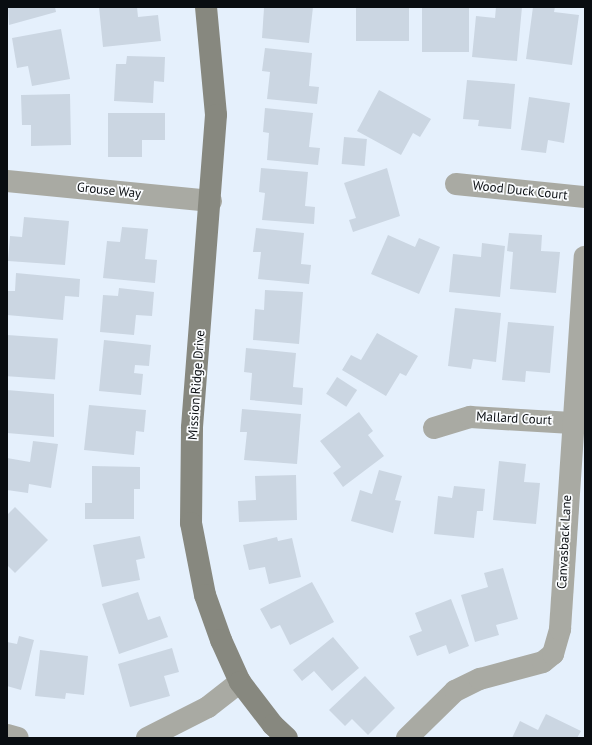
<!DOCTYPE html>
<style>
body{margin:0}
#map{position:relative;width:592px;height:745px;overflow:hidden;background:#e5f0fc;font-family:"PT Sans",sans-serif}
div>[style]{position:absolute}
.building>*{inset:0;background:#cbd6e2;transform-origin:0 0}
.street>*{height:22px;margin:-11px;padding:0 11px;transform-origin:11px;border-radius:11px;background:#a9aaa3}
.secondary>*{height:22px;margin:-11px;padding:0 11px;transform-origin:11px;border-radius:11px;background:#87887f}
span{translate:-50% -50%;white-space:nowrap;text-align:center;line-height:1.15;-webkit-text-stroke:3.5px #fafcfe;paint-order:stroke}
.street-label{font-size:13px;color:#090d11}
.frame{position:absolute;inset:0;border:8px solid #090d11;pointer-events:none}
</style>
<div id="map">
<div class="building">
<div style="clip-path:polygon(8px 7px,55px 7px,56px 12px,9px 25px)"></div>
<div style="clip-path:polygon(99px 7px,137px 7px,138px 17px,158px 15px,161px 41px,103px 47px)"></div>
<div style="clip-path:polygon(274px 7px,313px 7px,309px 43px,262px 38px,264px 8px)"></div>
<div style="left:356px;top:7px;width:53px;height:34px"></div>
<div style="left:422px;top:7px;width:47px;height:45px"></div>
<div style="clip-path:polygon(496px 7px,522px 7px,517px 61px,472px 57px,476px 16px,495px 18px)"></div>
<div style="clip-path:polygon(533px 7px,555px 7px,554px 12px,579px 15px,572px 65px,526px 59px)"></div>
<div style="clip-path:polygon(61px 29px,70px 79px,32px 86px,28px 66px,17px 68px,12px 38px)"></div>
<div style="clip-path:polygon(265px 48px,312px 53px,309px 86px,319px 87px,317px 104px,267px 99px,270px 72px,262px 71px)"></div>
<div style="clip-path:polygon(127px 56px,165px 57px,164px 82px,154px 81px,153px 103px,114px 101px,116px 64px,126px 64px)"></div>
<div style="clip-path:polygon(467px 80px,515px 84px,511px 129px,478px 126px,479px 120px,463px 119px)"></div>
<div style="clip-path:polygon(379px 90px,431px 119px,420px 137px,413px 133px,401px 155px,357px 131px)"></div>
<div style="clip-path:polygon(70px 94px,71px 145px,31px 146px,31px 125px,22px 125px,21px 95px)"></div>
<div style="clip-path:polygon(529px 97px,570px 103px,564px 143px,548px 140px,546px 153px,521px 150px)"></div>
<div style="clip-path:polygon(265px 108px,313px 113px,309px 147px,320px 148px,318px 165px,267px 160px,269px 133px,263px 132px)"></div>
<div style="clip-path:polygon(108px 113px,165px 113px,165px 140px,142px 140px,142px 157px,108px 157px)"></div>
<div style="left:344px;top:137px;width:23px;height:27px;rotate:5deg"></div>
<div style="clip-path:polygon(261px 168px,308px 172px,305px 206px,315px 207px,314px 224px,262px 220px,265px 193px,259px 192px)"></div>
<div style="clip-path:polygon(387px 168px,400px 216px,353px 232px,349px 220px,356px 218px,344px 183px)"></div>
<div style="clip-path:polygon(24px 217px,69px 221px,65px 265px,8px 261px,10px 236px,22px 237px)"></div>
<div style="clip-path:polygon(122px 227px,148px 229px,145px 259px,157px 260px,155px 283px,103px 278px,107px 241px,120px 242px)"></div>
<div style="clip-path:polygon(256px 228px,304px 233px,301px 264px,311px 265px,309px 284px,258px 279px,261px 252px,253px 252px)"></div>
<div style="clip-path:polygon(509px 233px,542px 235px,541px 251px,560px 252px,556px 293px,510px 289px,513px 252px,507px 251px)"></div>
<div style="clip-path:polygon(388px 235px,415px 247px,419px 238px,440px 247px,419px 294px,371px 274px)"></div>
<div style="clip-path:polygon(482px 243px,505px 246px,500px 297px,449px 292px,453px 254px,481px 257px)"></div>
<div style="clip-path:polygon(16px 273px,80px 279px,79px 297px,65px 296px,63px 320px,7px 315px,7px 291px,15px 291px)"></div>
<div style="clip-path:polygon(119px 288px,154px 292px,152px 316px,136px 315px,134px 335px,100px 332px,103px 295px,118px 296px)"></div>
<div style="clip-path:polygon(265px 290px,303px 292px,299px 344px,253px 340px,255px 309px,264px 310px)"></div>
<div style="clip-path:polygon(455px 308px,501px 313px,496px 362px,473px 359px,471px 369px,448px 366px)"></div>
<div style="clip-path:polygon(508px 322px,554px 326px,550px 373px,526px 371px,525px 382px,502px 380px)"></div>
<div style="clip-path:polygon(377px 333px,418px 356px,406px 376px,400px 373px,386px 396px,342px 370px,351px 355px,361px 360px)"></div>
<div style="left:7px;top:335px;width:51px;height:41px;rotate:4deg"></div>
<div style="clip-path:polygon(104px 340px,151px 345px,149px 366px,135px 365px,134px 373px,143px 374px,141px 395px,99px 391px)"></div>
<div style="clip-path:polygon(246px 348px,296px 353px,293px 387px,303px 388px,302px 405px,250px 400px,252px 373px,244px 372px)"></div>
<div style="left:337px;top:377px;width:24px;height:20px;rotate:33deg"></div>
<div style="clip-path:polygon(7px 390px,54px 394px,54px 437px,7px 433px)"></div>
<div style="clip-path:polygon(89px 405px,146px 410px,144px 432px,136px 431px,134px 455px,84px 450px)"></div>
<div style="clip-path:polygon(242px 409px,301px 414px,297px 464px,244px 460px,247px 432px,240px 432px)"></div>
<div style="clip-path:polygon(359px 412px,373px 431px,368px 435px,384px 456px,343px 487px,333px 473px,341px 467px,320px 441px)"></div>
<div style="clip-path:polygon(33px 441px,58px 444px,51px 488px,29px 484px,28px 493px,7px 490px,7px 458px,30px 462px)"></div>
<div style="clip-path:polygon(499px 461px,526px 464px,524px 482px,540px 483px,536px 524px,493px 520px)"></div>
<div style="clip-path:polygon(92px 466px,140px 467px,140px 489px,134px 489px,134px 519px,85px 519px,85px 503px,92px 503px)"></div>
<div style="clip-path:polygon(379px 470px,402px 476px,395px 500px,401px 501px,393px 533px,351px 521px,360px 490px,372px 494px)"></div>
<div style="clip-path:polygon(296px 475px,297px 520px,239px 522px,238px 501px,256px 500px,255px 476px)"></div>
<div style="clip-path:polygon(454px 486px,485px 489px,483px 511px,477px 511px,474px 538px,434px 534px,438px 496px,452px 498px)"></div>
<div style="clip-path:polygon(15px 507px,48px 540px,15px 573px,7px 565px,7px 515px)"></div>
<div style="clip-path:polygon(140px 536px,145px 558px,136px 560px,140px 580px,102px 587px,93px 545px)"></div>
<div style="clip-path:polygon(277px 537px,278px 541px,292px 538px,301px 577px,269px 584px,265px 567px,249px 570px,243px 545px)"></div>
<div style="clip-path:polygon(503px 568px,518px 619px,496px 625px,499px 635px,475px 642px,461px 595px,488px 587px,484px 573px)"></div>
<div style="clip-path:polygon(312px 582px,334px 622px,290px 645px,280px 625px,271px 629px,260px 609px)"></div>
<div style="clip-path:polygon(138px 592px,148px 620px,160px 616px,168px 637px,119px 654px,102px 604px)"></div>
<div style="clip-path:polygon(451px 599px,469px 646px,449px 654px,446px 645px,417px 656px,409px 636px,422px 631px,415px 613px)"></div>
<div style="clip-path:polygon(19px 636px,34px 640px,21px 690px,7px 686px,7px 642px,17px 644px)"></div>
<div style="clip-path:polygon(333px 637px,359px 668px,332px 691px,314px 671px,302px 681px,293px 670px)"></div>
<div style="clip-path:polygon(172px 648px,179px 672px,164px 676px,170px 696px,130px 707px,118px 664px)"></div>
<div style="clip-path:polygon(40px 650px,88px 656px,84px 695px,66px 693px,65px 699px,35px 696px)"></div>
<div style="clip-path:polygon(365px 676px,395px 708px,368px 735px,352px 719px,345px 726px,329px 710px)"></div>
<div style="clip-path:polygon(546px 714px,581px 731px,577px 738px,512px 738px,520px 721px,538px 730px)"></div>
</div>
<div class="street">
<div style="left:7px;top:181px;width:205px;rotate:5.6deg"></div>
<div style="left:456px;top:184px;width:130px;rotate:5.8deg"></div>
<div style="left:434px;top:428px;width:38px;rotate:-17deg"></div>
<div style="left:470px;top:417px;width:102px;rotate:3.4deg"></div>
<div style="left:7px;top:735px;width:11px;rotate:15deg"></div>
<div style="left:147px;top:738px;width:68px;rotate:-26.9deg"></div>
<div style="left:208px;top:707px;width:41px;rotate:-38deg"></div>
<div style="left:407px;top:738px;width:67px;rotate:-44.4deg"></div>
<div style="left:455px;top:691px;width:28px;rotate:-26deg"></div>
<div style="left:480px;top:679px;width:65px;rotate:-15.1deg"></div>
<div style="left:543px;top:662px;width:13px;rotate:-39deg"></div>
<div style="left:553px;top:654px;width:26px;rotate:-74deg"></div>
<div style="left:560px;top:629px;width:373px;rotate:-86.2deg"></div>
</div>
<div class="secondary">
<div style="left:206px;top:7px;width:108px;rotate:84.7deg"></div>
<div style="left:216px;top:115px;width:314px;rotate:94.4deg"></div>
<div style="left:192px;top:428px;width:95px;rotate:90.6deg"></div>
<div style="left:191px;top:523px;width:73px;rotate:79deg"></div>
<div style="left:205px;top:595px;width:48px;rotate:70.4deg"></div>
<div style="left:221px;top:640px;width:46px;rotate:65.7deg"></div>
<div style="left:240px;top:682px;width:54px;rotate:52.5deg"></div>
<div style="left:273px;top:725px;width:19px;rotate:43deg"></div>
</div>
<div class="street-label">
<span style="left:109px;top:191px;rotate:6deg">Grouse Way</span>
<span style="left:520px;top:191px;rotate:6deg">Wood Duck Court</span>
<span style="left:197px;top:385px;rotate:-86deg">Mission Ridge Drive</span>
<span style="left:514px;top:419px;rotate:3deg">Mallard Court</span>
<span style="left:565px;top:542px;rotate:-87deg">Canvasback Lane</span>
</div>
<div class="frame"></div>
</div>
